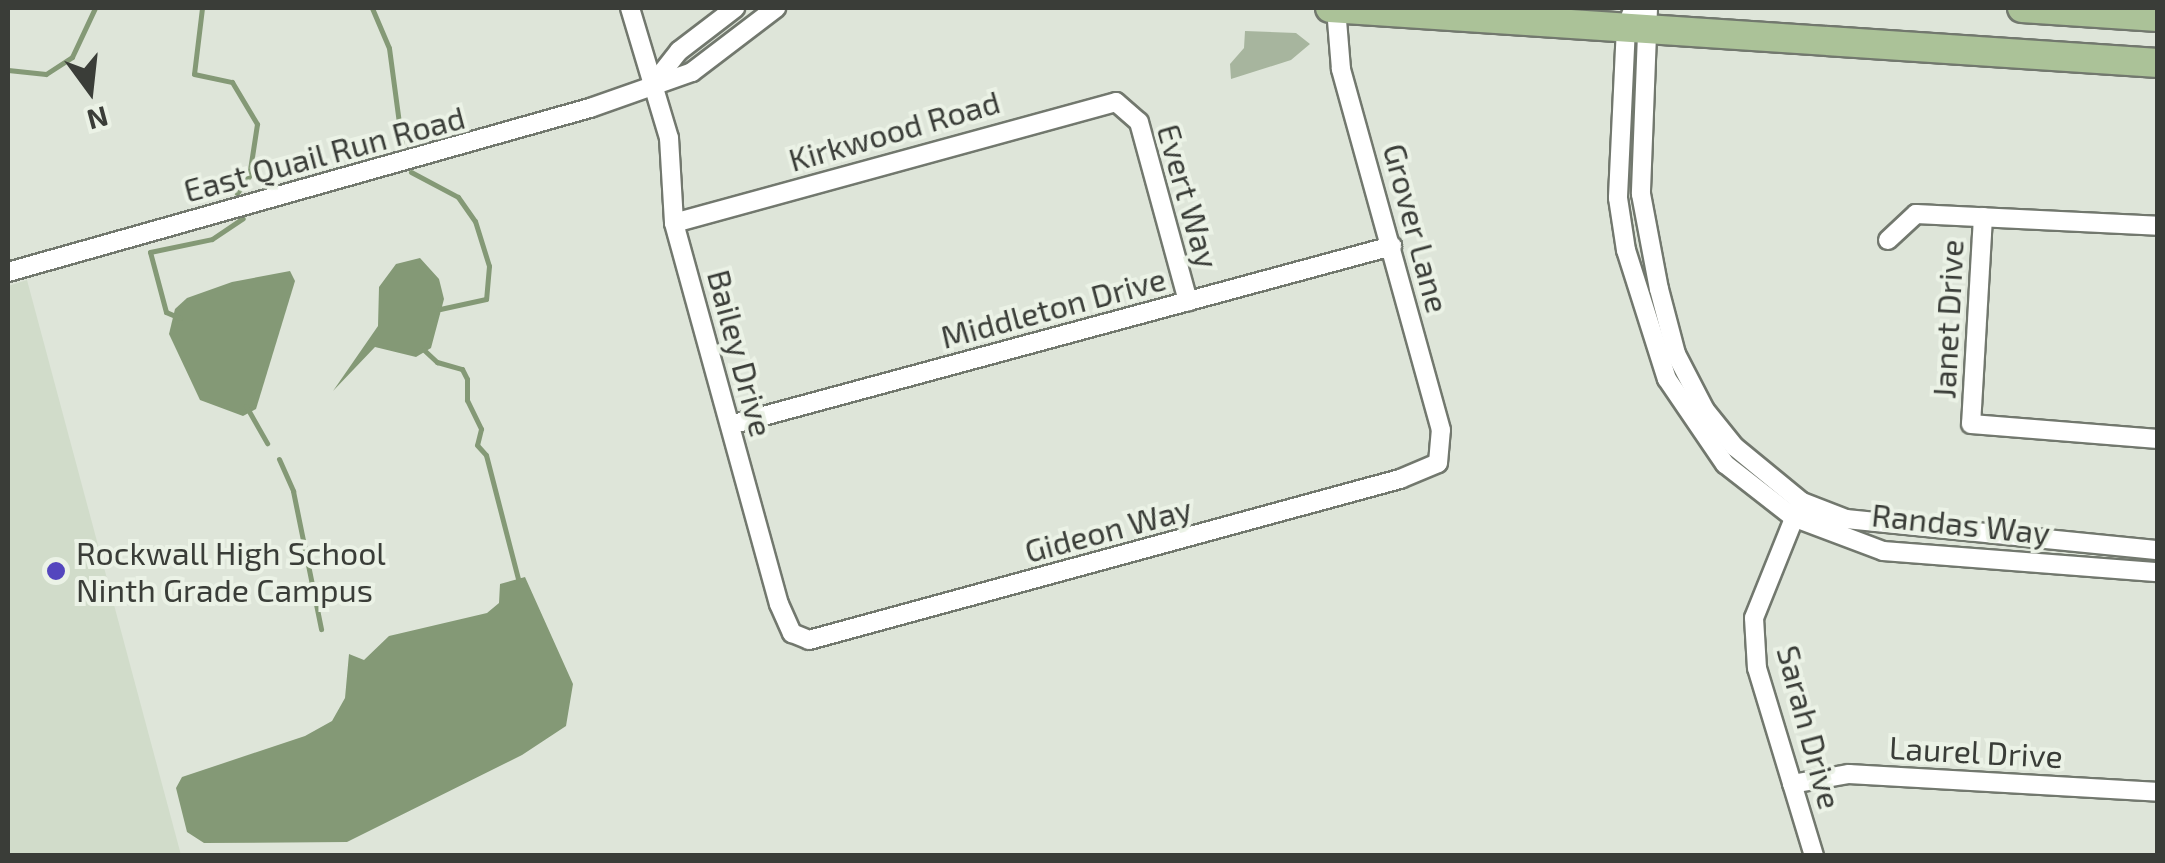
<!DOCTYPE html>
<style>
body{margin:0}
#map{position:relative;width:2165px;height:863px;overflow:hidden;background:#dee5d9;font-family:"Exo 2",sans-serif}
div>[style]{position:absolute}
.built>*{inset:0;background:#d1dcca}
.green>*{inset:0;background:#a7b59e}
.water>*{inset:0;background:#849976}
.stream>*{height:5px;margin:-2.5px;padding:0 2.5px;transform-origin:2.5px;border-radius:2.5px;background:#849976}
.roads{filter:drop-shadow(2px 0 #72786e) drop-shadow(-2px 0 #72786e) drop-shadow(0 2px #72786e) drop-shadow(0 -2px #72786e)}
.street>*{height:18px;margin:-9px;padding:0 9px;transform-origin:9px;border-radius:9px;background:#fff}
.primary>*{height:28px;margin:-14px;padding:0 14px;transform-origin:14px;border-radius:14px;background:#abc298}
.dots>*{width:28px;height:28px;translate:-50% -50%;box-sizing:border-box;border:5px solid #ebf2e6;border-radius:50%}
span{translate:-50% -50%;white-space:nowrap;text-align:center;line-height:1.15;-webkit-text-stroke:8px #ebf2e6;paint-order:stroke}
.street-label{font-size:32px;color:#3a3d38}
.poi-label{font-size:32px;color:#3a3d38}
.left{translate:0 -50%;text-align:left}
.frame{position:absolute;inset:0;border:10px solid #3a3d38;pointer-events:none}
.north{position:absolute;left:40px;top:40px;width:100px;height:100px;-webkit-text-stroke:8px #ebf2e6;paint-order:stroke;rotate:165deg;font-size:28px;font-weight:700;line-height:40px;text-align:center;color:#3a3d38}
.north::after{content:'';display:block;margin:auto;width:35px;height:45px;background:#3a3d38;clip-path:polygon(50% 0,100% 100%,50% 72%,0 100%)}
</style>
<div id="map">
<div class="built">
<div style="clip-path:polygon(27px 280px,181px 855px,8px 855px,8px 286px)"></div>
</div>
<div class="green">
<div style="clip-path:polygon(1245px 31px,1296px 33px,1310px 44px,1291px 60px,1231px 79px,1230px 64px,1244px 48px)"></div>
</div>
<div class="water">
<div style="clip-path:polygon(420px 258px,439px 279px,444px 299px,431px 348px,416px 357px,375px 347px,333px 391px,378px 326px,379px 287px,396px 264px)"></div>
<div style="clip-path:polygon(290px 271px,295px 281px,256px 409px,243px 416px,200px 400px,169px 334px,175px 309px,187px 298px,232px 282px)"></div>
<div style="clip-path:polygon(525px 577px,573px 684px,566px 726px,522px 755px,347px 842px,204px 843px,187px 832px,176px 788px,182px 777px,305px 736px,332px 721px,345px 698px,349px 654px,364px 660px,389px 636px,487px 613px,499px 603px,500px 584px)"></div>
</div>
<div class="stream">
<div style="left:202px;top:8px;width:66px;rotate:96.9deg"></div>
<div style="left:194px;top:74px;width:39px;rotate:12deg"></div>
<div style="left:232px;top:82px;width:49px;rotate:59.2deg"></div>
<div style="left:257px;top:124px;width:53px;rotate:98.7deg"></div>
<div style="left:249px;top:176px;width:21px;rotate:125deg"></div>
<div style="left:372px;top:8px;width:43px;rotate:67deg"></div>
<div style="left:389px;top:48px;width:98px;rotate:82.4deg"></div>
<div style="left:8px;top:70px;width:38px;rotate:6deg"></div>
<div style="left:46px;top:74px;width:31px;rotate:-33deg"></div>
<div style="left:72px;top:57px;width:54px;rotate:-64.9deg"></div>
<div style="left:411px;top:172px;width:53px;rotate:28deg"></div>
<div style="left:458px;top:197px;width:29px;rotate:55deg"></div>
<div style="left:475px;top:221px;width:47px;rotate:72.7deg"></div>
<div style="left:489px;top:266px;width:33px;rotate:95deg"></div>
<div style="left:486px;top:299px;width:47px;rotate:167.7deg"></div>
<div style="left:180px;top:318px;width:15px;rotate:-157deg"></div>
<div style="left:166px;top:312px;width:62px;rotate:-104.9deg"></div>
<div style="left:150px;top:252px;width:63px;rotate:-11.8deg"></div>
<div style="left:212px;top:239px;width:37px;rotate:-34deg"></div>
<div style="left:424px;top:350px;width:18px;rotate:43deg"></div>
<div style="left:437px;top:362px;width:26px;rotate:16deg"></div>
<div style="left:462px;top:369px;width:11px;rotate:63deg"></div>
<div style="left:467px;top:379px;width:21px;rotate:90deg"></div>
<div style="left:467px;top:400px;width:32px;rotate:64deg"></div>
<div style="left:481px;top:429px;width:16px;rotate:104deg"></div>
<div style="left:477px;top:445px;width:13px;rotate:48deg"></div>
<div style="left:486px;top:455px;width:128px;rotate:75.5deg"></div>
<div style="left:246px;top:406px;width:43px;rotate:60.4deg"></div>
<div style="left:279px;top:459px;width:35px;rotate:66deg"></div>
<div style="left:293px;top:491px;width:141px;rotate:78.5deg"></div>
</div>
<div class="roads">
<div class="street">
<div style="left:630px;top:8px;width:136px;rotate:73.3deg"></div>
<div style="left:669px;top:138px;width:85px;rotate:86.6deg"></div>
<div style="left:674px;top:223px;width:395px;rotate:74.6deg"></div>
<div style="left:779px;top:604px;width:32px;rotate:66deg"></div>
<div style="left:792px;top:633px;width:18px;rotate:22deg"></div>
<div style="left:809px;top:640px;width:613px;rotate:-15.24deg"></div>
<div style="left:1400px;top:479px;width:41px;rotate:-22.8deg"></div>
<div style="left:1438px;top:463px;width:33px;rotate:-85deg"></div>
<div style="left:1441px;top:430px;width:375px;rotate:-105.5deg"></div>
<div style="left:1341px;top:69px;width:61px;rotate:-94.7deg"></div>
<div style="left:1634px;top:8px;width:21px;rotate:113deg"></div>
<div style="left:1626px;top:27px;width:171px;rotate:92.7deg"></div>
<div style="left:1618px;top:198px;width:53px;rotate:81.3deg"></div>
<div style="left:1626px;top:250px;width:135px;rotate:72.4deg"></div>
<div style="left:1667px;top:379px;width:103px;rotate:55.7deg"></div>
<div style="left:1725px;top:464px;width:86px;rotate:37.9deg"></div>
<div style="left:1793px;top:517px;width:96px;rotate:20.7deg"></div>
<div style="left:1883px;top:551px;width:276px;rotate:4.4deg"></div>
<div style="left:1648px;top:8px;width:186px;rotate:92.2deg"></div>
<div style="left:1641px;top:194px;width:97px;rotate:79.3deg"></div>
<div style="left:1659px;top:289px;width:67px;rotate:75.3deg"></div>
<div style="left:1676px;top:354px;width:63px;rotate:62.6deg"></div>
<div style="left:1705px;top:410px;width:48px;rotate:51deg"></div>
<div style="left:1735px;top:447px;width:87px;rotate:39.4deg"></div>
<div style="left:1802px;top:502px;width:47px;rotate:21.1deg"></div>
<div style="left:1846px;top:519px;width:314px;rotate:5.7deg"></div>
<div style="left:653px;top:84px;width:42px;rotate:-51.8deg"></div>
<div style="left:679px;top:51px;width:71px;rotate:-37.5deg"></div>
<div style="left:1983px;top:217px;width:207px;rotate:93.3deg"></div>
<div style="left:1971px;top:424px;width:188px;rotate:4.6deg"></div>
<div style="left:674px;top:223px;width:458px;rotate:-15.3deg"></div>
<div style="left:1116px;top:102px;width:30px;rotate:41deg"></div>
<div style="left:1139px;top:122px;width:186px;rotate:74.7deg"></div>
<div style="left:1888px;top:240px;width:38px;rotate:-43deg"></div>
<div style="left:1916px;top:214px;width:242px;rotate:2.8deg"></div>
<div style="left:8px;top:272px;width:605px;rotate:-15.74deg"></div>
<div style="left:590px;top:108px;width:108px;rotate:-19.4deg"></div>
<div style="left:692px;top:72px;width:106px;rotate:-37.3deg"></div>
<div style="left:730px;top:425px;width:686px;rotate:-15.13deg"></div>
<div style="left:1797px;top:511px;width:115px;rotate:111.9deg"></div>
<div style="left:1754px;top:618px;width:50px;rotate:86.6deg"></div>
<div style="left:1757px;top:668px;width:196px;rotate:73.1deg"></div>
<div style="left:1792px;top:784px;width:58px;rotate:-10deg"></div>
<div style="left:1849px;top:774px;width:310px;rotate:3.3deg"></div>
</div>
<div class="primary">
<div style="left:1330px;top:8px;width:830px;rotate:3.8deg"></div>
<div style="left:2022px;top:8px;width:136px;rotate:3.8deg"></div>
</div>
</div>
<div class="dots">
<div style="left:56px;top:571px;background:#5446be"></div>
</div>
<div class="street-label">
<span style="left:894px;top:130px;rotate:-16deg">Kirkwood Road</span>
<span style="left:324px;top:153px;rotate:-15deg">East Quail Run Road</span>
<span style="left:1189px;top:196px;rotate:74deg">Evert Way</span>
<span style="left:1417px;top:228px;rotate:75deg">Grover Lane</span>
<span style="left:1053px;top:307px;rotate:-15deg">Middleton Drive</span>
<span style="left:1947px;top:319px;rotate:-87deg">Janet Drive</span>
<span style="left:741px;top:353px;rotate:75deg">Bailey Drive</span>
<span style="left:1961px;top:523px;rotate:6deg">Randas Way</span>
<span style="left:1108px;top:529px;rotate:-15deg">Gideon Way</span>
<span style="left:1810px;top:727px;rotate:75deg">Sarah Drive</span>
<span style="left:1976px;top:751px;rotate:3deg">Laurel Drive</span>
</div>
<div class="poi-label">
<span class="left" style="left:76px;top:571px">Rockwall High School<br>Ninth Grade Campus</span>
</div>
<div class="frame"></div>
<div class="north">N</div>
</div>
